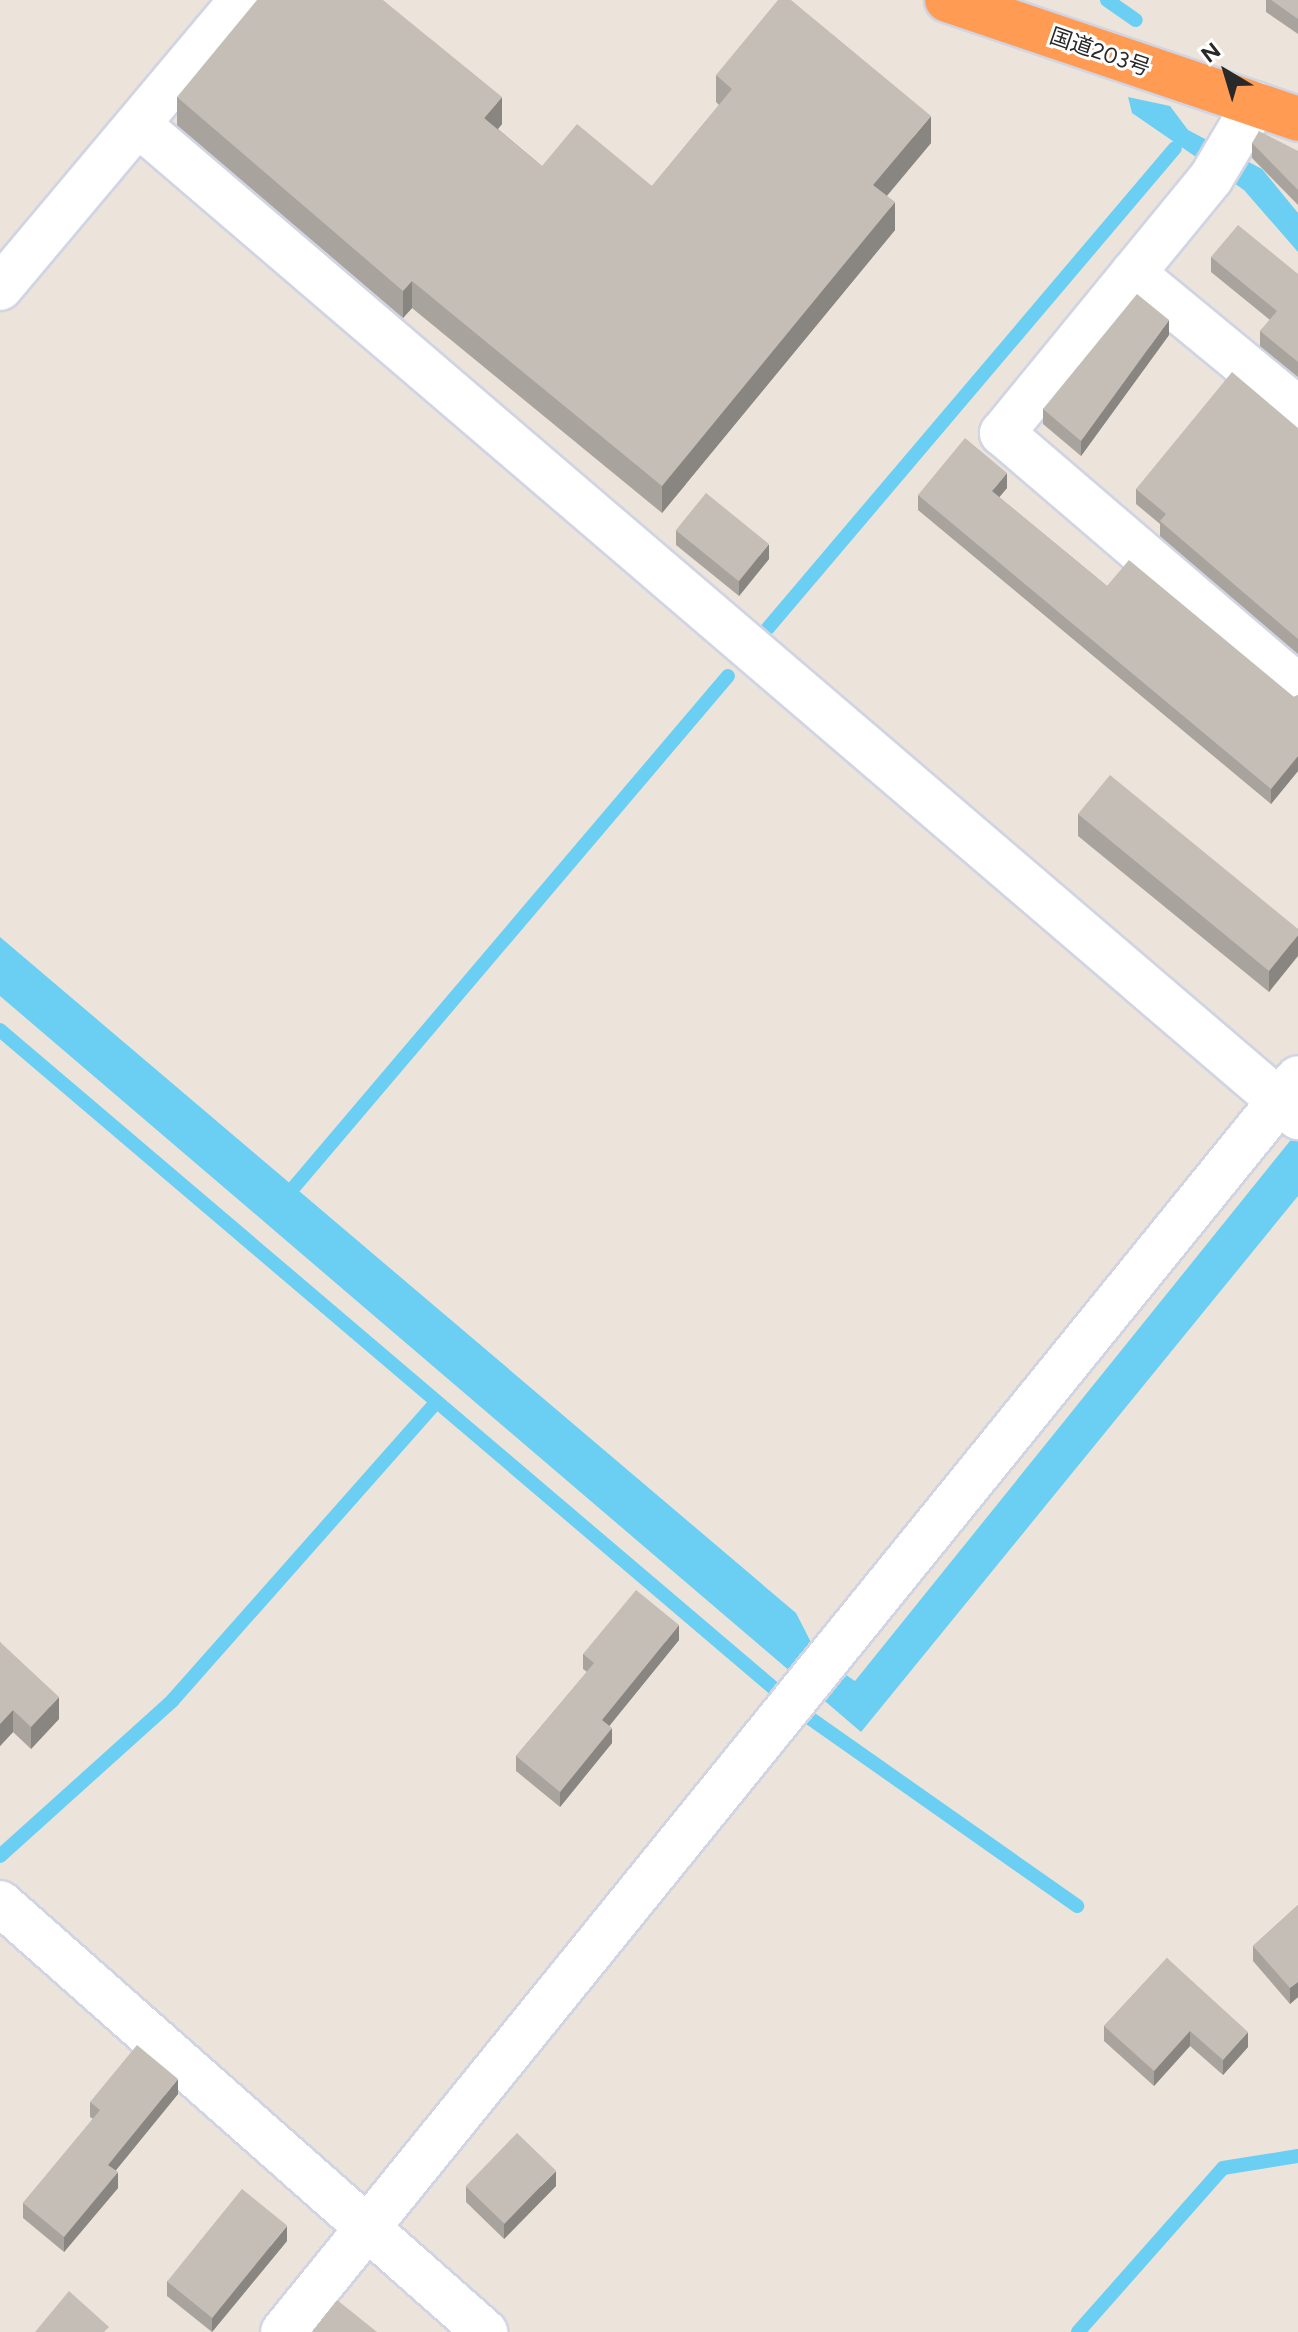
<!DOCTYPE html>
<meta charset="utf-8">
<style>
body{margin:0}
#map{position:relative;width:1298px;height:2332px;overflow:hidden;background:#ece4da;font-family:Figtree,"Noto Sans JP",sans-serif}
div>[style]{position:absolute}
.water>*{inset:0;background:#6acff2}
.stream>*{height:14px;margin:-7px;padding:0 7px;transform-origin:7px;border-radius:7px;background:#6acff2}
.roads{filter:drop-shadow(2px 0 #d0d4e3) drop-shadow(-2px 0 #d0d4e3) drop-shadow(0 2px #d0d4e3) drop-shadow(0 -2px #d0d4e3)}
.street>*{height:44px;margin:-22px;padding:0 22px;transform-origin:22px;border-radius:22px;background:#fff}
.highway>*{height:44px;margin:-22px;padding:0 22px;transform-origin:22px;border-radius:22px;background:#ff9b53}
.wall>*{inset:0;background:#a9a39d}
.shaded-wall>*{inset:0;background:#898580}
.building>*{inset:0;background:#c4beb7;transform-origin:0 0}
span{translate:-50% -50%;white-space:nowrap;text-align:center;line-height:1.15;-webkit-text-stroke:6px #fff;paint-order:stroke}
.street-label{font-size:22px;color:#292929}
.north{position:absolute;left:1186px;top:32px;width:80px;height:80px;-webkit-text-stroke:6px #fff;paint-order:stroke;rotate:322deg;font-size:22px;font-weight:700;line-height:32px;text-align:center;color:#292929}
.north::after{content:'';display:block;margin:auto;width:28px;height:36px;background:#292929;clip-path:polygon(50% 0,100% 100%,50% 72%,0 100%)}
</style>
<div id="map">
<div class="water">
<div style="clip-path:polygon(1128px 97px,1170px 106px,1188px 130px,1262px 169px,1298px 213px,1298px 252px,1244px 190px,1132px 113px)"></div>
<div style="clip-path:polygon(0 937px,796px 1613px,818px 1656px,855px 1681px,1298px 1131px,1298px 1196px,861px 1732px,0 996px)"></div>
</div>
<div class="stream">
<div style="left:1107px;top:0;width:35px;rotate:35deg"></div>
<div style="left:768px;top:628px;width:629px;rotate:-49.7deg"></div>
<div style="left:0;top:1030px;width:1056px;rotate:40.39deg"></div>
<div style="left:804px;top:1714px;width:334px;rotate:35.1deg"></div>
<div style="left:295px;top:1186px;width:669px;rotate:-49.67deg"></div>
<div style="left:0;top:1856px;width:232px;rotate:-42deg"></div>
<div style="left:172px;top:1701px;width:398px;rotate:-48.5deg"></div>
<div style="left:1078px;top:2332px;width:219px;rotate:-48.5deg"></div>
<div style="left:1223px;top:2168px;width:76px;rotate:-9.1deg"></div>
</div>
<div class="roads">
<div class="street">
<div style="left:1255px;top:104px;width:86px;rotate:120.7deg"></div>
<div style="left:1211px;top:178px;width:330px;rotate:129.3deg"></div>
<div style="left:1002px;top:433px;width:390px;rotate:40.6deg"></div>
<div style="left:139px;top:125px;width:1526px;rotate:40.56deg"></div>
<div style="left:1133px;top:273px;width:214px;rotate:39.5deg"></div>
<div style="left:0;top:288px;width:376px;rotate:-50deg"></div>
<div style="left:0;top:1903px;width:648px;rotate:41.49deg"></div>
<div style="left:283px;top:2332px;width:1613px;rotate:-51.01deg"></div>
</div>
<div class="highway">
<div style="left:947px;top:0;width:371px;rotate:18.7deg"></div>
</div>
</div>
<div class="wall">
<div style="clip-path:polygon(1266px 0,1298px 0,1298px 34px,1266px 12px)"></div>
<div style="clip-path:polygon(716px 75px,931px 143px,887px 196px,895px 230px,662px 513px,412px 308px,403px 318px,177px 125px,177px 97px,502px 124px,498px 129px,542px 166px,652px 186px,719px 105px,716px 102px)"></div>
<div style="clip-path:polygon(1252px 143px,1298px 151px,1298px 205px,1252px 158px)"></div>
<div style="clip-path:polygon(1211px 257px,1298px 274px,1298px 377px,1260px 346px,1260px 331px,1270px 320px,1211px 272px)"></div>
<div style="clip-path:polygon(1169px 335px,1081px 456px,1043px 424px,1043px 409px)"></div>
<div style="clip-path:polygon(1298px 428px,1298px 654px,1160px 536px,1160px 524px,1136px 504px,1136px 489px)"></div>
<div style="clip-path:polygon(1007px 488px,999px 497px,1107px 586px,1294px 697px,1298px 695px,1298px 771px,1271px 804px,918px 510px,918px 495px)"></div>
<div style="clip-path:polygon(676px 530px,769px 559px,739px 596px,676px 545px)"></div>
<div style="clip-path:polygon(1078px 814px,1298px 929px,1269px 992px,1078px 836px)"></div>
<div style="clip-path:polygon(679px 1640px,609px 1726px,612px 1743px,560px 1807px,516px 1771px,516px 1756px,587px 1672px,583px 1669px,583px 1654px)"></div>
<div style="clip-path:polygon(0 1642px,59px 1719px,31px 1749px,13px 1732px,0 1746px)"></div>
<div style="clip-path:polygon(1298px 1905px,1298px 1997px,1290px 2004px,1253px 1961px,1253px 1946px)"></div>
<div style="clip-path:polygon(1167px 1958px,1248px 2047px,1223px 2075px,1190px 2046px,1154px 2086px,1104px 2041px,1104px 2026px)"></div>
<div style="clip-path:polygon(178px 2094px,115px 2171px,118px 2188px,64px 2252px,23px 2218px,23px 2203px,93px 2119px,90px 2117px,90px 2102px)"></div>
<div style="clip-path:polygon(556px 2186px,504px 2239px,466px 2202px,466px 2187px)"></div>
<div style="clip-path:polygon(287px 2241px,212px 2332px,167px 2296px,167px 2281px)"></div>
</div>
<div class="shaded-wall">
<div style="clip-path:polygon(502px 97px,502px 124px,484px 146px,484px 118px)"></div>
<div style="clip-path:polygon(931px 116px,931px 143px,873px 212px,873px 185px)"></div>
<div style="clip-path:polygon(895px 202px,895px 230px,662px 513px,662px 486px)"></div>
<div style="clip-path:polygon(412px 281px,412px 308px,403px 318px,403px 291px)"></div>
<div style="clip-path:polygon(1169px 320px,1169px 335px,1081px 456px,1081px 441px)"></div>
<div style="clip-path:polygon(1007px 473px,1007px 488px,992px 506px,992px 491px)"></div>
<div style="clip-path:polygon(769px 544px,769px 559px,739px 596px,739px 581px)"></div>
<div style="clip-path:polygon(1298px 756px,1298px 771px,1271px 804px,1271px 789px)"></div>
<div style="clip-path:polygon(1298px 935px,1298px 956px,1269px 992px,1269px 971px)"></div>
<div style="clip-path:polygon(679px 1625px,679px 1640px,602px 1735px,602px 1720px)"></div>
<div style="clip-path:polygon(59px 1697px,59px 1719px,31px 1749px,31px 1727px)"></div>
<div style="clip-path:polygon(13px 1710px,13px 1732px,0 1746px,0 1724px)"></div>
<div style="clip-path:polygon(612px 1728px,612px 1743px,560px 1807px,560px 1792px)"></div>
<div style="clip-path:polygon(1298px 1982px,1298px 1997px,1290px 2004px,1290px 1988px)"></div>
<div style="clip-path:polygon(1190px 2031px,1190px 2046px,1154px 2086px,1154px 2071px)"></div>
<div style="clip-path:polygon(1248px 2032px,1248px 2047px,1223px 2075px,1223px 2060px)"></div>
<div style="clip-path:polygon(178px 2079px,178px 2094px,108px 2180px,108px 2165px)"></div>
<div style="clip-path:polygon(556px 2171px,556px 2186px,504px 2239px,504px 2224px)"></div>
<div style="clip-path:polygon(118px 2172px,118px 2188px,64px 2252px,64px 2237px)"></div>
<div style="clip-path:polygon(287px 2226px,287px 2241px,212px 2332px,212px 2318px)"></div>
</div>
<div class="building">
<div style="clip-path:polygon(257px 0,383px 0,502px 97px,484px 118px,542px 166px,577px 124px,652px 186px,732px 89px,716px 75px,778px 0,791px 0,931px 116px,873px 185px,895px 202px,662px 486px,412px 281px,403px 291px,177px 97px)"></div>
<div style="clip-path:polygon(1271px 0,1298px 0,1298px 19px)"></div>
<div style="clip-path:polygon(1259px 131px,1298px 151px,1298px 190px,1252px 143px)"></div>
<div style="clip-path:polygon(1238px 225px,1298px 274px,1298px 362px,1260px 331px,1277px 311px,1211px 257px)"></div>
<div style="clip-path:polygon(1137px 294px,1169px 320px,1081px 441px,1043px 409px)"></div>
<div style="clip-path:polygon(1232px 372px,1298px 428px,1298px 639px,1160px 521px,1166px 514px,1136px 489px)"></div>
<div style="clip-path:polygon(965px 438px,1007px 473px,992px 491px,1107px 586px,1129px 560px,1294px 697px,1298px 695px,1298px 756px,1271px 789px,918px 495px)"></div>
<div style="left:706px;top:493px;width:81px;height:48px;rotate:39deg"></div>
<div style="clip-path:polygon(1110px 775px,1298px 929px,1298px 935px,1269px 971px,1078px 814px)"></div>
<div style="clip-path:polygon(636px 1590px,679px 1625px,602px 1720px,612px 1728px,560px 1792px,516px 1756px,594px 1663px,583px 1654px)"></div>
<div style="clip-path:polygon(0 1642px,59px 1697px,31px 1727px,13px 1710px,0 1724px)"></div>
<div style="clip-path:polygon(1298px 1905px,1298px 1982px,1290px 1988px,1253px 1946px)"></div>
<div style="clip-path:polygon(1167px 1958px,1248px 2032px,1223px 2060px,1190px 2031px,1154px 2071px,1104px 2026px)"></div>
<div style="clip-path:polygon(137px 2045px,178px 2079px,108px 2165px,118px 2172px,64px 2237px,23px 2203px,100px 2110px,90px 2102px)"></div>
<div style="left:517px;top:2133px;width:54px;height:74px;rotate:44deg"></div>
<div style="left:242px;top:2189px;width:58px;height:119px;rotate:39deg"></div>
<div style="clip-path:polygon(69px 2291px,109px 2327px,104px 2332px,35px 2332px)"></div>
<div style="clip-path:polygon(337px 2300px,377px 2332px,312px 2332px)"></div>
</div>
<div class="street-label">
<span style="left:1100px;top:52px;rotate:19deg">国道203号</span>
</div>
<div class="north">N</div>
</div>
